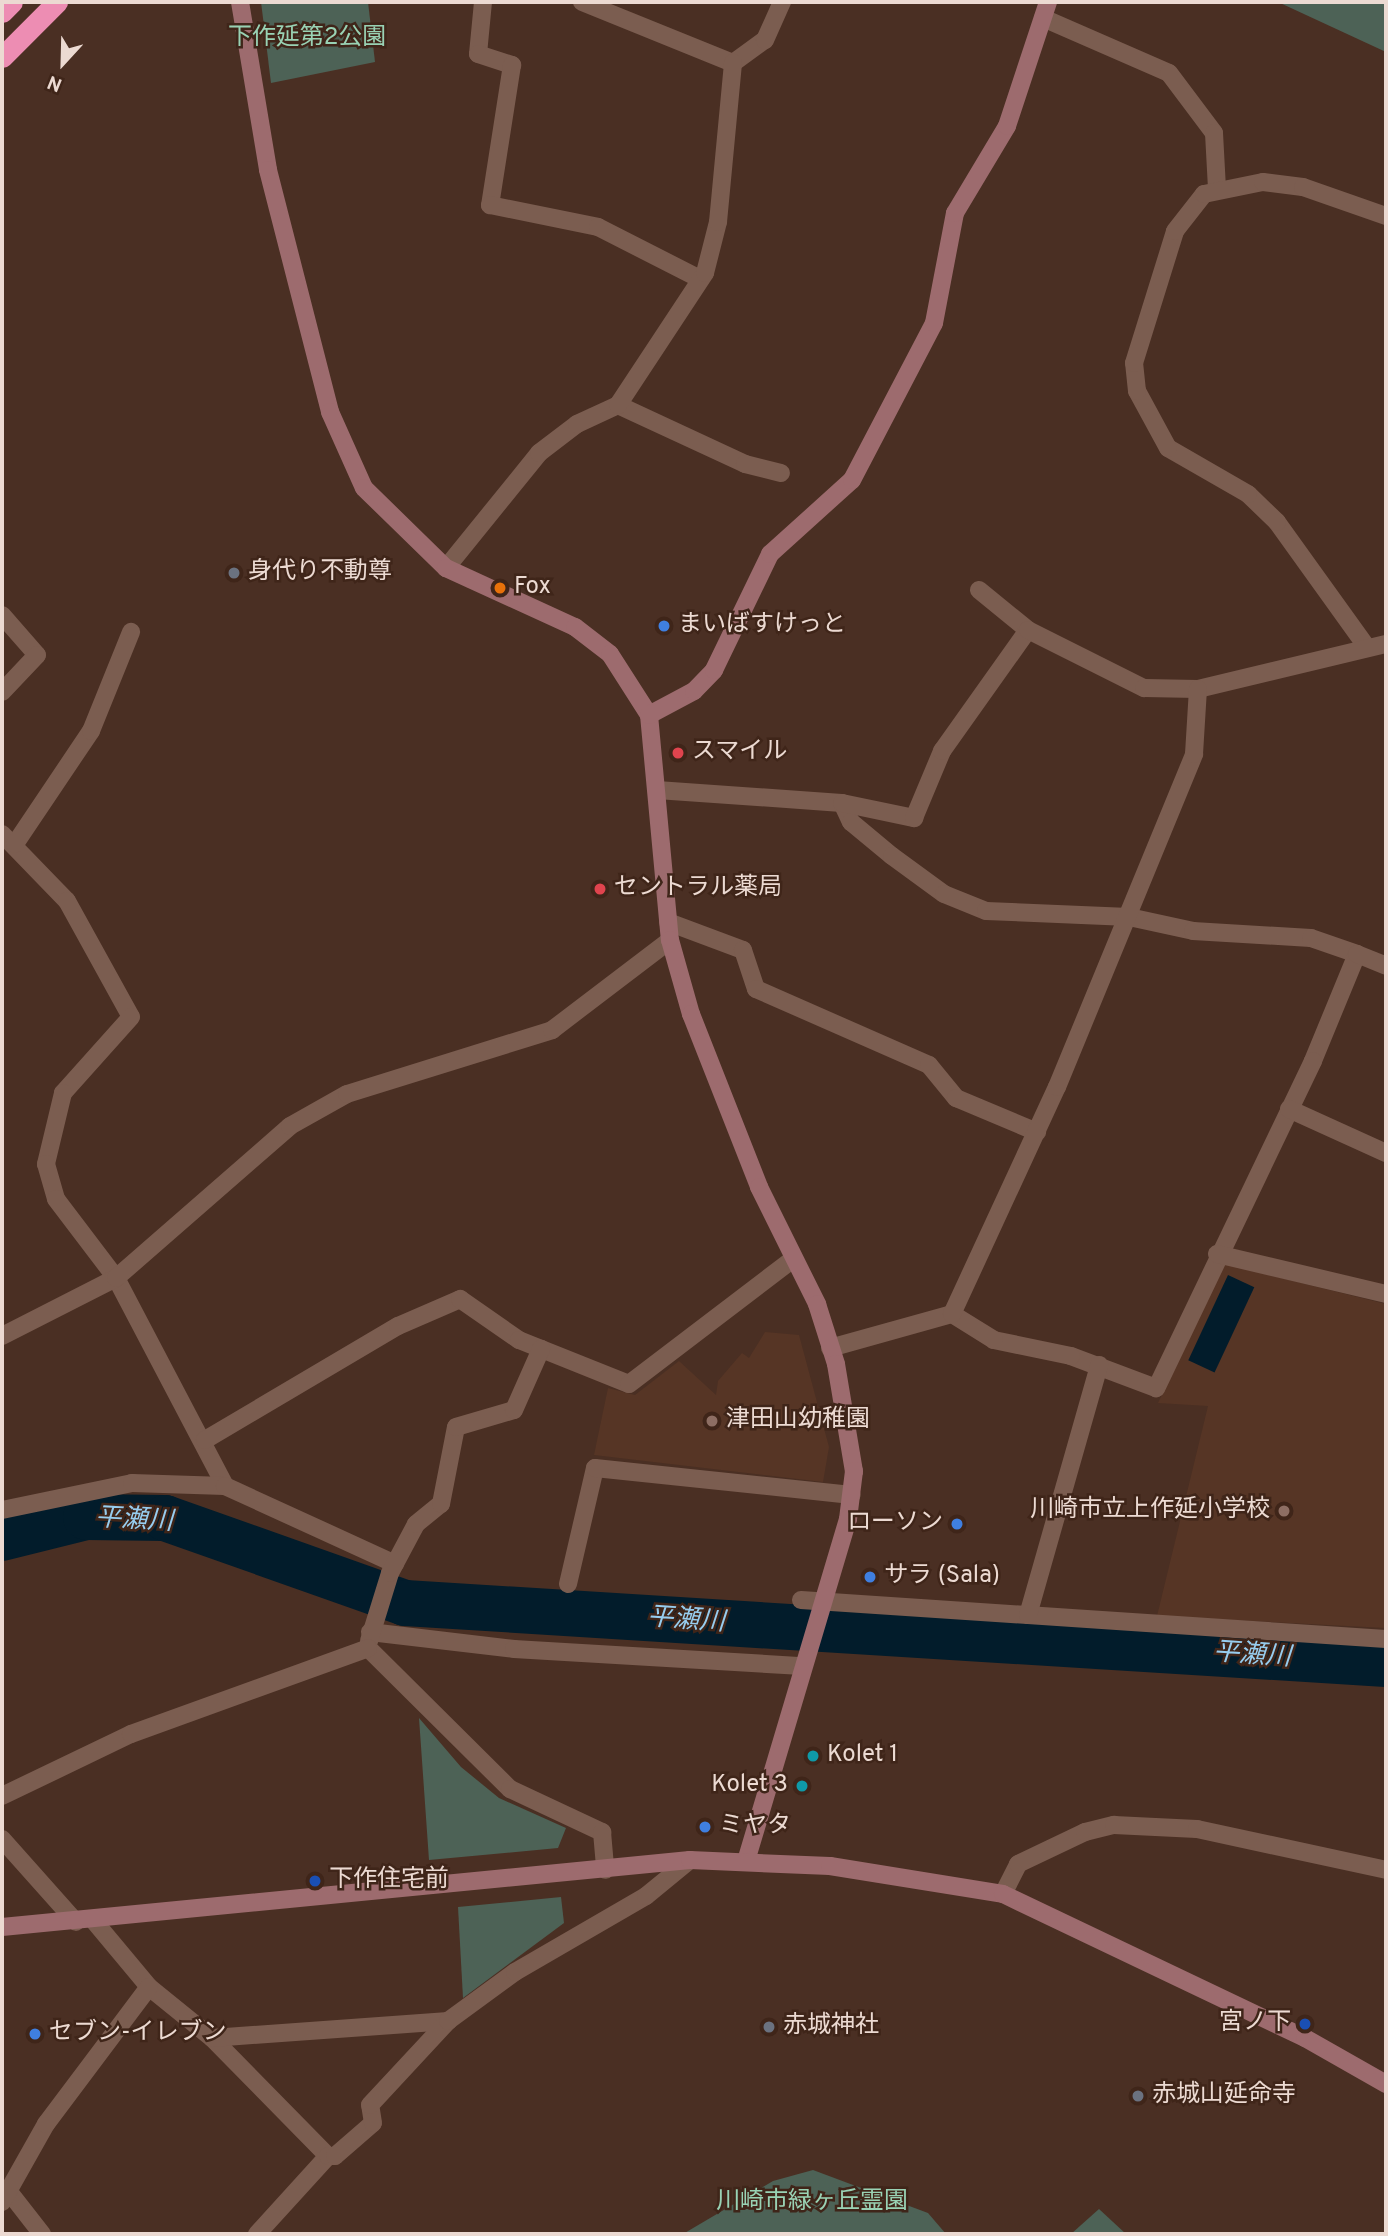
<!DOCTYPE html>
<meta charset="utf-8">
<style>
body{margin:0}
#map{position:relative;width:1388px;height:2236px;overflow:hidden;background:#4a2f23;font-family:Overpass,"Noto Sans JP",sans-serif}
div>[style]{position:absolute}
.built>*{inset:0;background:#563525}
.green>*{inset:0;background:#4d6256}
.water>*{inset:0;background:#021c2b;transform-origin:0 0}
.river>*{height:46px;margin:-23px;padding:0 23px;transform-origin:23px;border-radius:23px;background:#021c2b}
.street>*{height:18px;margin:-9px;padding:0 9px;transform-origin:9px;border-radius:9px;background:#7b5d50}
.secondary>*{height:18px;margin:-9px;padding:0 9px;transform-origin:9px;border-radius:9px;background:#9d6b6e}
.highway>*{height:21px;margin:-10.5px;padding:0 10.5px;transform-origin:10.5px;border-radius:10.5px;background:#ed8db3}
.dots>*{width:19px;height:19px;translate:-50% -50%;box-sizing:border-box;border:4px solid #3f2519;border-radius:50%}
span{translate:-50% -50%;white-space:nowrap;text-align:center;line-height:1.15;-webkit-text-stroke:5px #3f2519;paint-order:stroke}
.park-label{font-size:24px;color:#99d2b4}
.poi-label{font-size:24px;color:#ecdad2}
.left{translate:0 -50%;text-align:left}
.right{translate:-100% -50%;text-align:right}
.water-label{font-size:26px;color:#97cdef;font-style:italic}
.frame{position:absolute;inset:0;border:4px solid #ecdad2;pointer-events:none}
.north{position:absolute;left:28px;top:28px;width:70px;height:70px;-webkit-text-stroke:5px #3f2519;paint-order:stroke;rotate:202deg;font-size:19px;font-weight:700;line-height:28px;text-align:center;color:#ecdad2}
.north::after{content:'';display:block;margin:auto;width:24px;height:32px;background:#ecdad2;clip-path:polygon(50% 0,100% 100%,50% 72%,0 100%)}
</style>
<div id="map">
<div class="built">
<div style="clip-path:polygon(1224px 1264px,1386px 1304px,1386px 1628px,1157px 1616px,1208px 1406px,1158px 1403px)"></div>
<div style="clip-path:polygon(765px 1332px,799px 1335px,829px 1447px,823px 1482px,594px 1455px,608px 1388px,635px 1395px,679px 1361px,716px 1395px,718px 1381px,742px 1353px,749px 1358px)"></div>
</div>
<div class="green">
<div style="clip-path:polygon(261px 2px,368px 2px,375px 62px,271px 83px)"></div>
<div style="clip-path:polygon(1278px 2px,1386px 2px,1386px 52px)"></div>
<div style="clip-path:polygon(419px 1718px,461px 1767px,499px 1798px,566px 1828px,558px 1848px,429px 1860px)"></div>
<div style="clip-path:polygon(561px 1897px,564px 1923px,463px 1998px,458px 1907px)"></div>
<div style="clip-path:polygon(813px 2170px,928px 2213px,946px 2234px,683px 2234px,773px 2181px)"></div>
<div style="clip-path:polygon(1099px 2209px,1126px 2234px,1071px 2234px)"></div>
</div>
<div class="water">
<div style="left:1228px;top:1275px;width:29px;height:94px;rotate:25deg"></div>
</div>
<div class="river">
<div style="left:2px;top:1538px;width:87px;rotate:-14deg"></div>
<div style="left:86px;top:1517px;width:79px;rotate:0.7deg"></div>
<div style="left:165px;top:1518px;width:255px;rotate:19.5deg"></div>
<div style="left:405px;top:1603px;width:983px;rotate:3.56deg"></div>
</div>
<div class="street">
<div style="left:483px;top:2px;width:52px;rotate:95.5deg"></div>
<div style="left:478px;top:54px;width:36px;rotate:18deg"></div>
<div style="left:512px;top:65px;width:142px;rotate:98.9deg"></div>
<div style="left:490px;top:205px;width:110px;rotate:11.5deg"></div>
<div style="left:598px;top:227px;width:114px;rotate:27deg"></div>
<div style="left:582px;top:2px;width:163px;rotate:22deg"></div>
<div style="left:733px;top:63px;width:39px;rotate:-36deg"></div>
<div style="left:765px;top:40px;width:42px;rotate:-65.9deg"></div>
<div style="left:1043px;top:18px;width:137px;rotate:23.6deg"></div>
<div style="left:1169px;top:73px;width:75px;rotate:53.1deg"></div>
<div style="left:1214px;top:133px;width:56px;rotate:86.9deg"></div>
<div style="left:618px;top:405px;width:140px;rotate:24.9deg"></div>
<div style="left:745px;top:464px;width:37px;rotate:14deg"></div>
<div style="left:446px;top:568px;width:148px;rotate:-51deg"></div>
<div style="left:539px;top:453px;width:48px;rotate:-37.3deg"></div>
<div style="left:577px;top:424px;width:45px;rotate:-24.9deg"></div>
<div style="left:618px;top:405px;width:158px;rotate:-56.6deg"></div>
<div style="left:705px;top:273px;width:53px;rotate:-75.7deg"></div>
<div style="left:718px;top:222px;width:160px;rotate:-84.6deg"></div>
<div style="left:979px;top:590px;width:63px;rotate:39.2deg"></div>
<div style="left:2px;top:615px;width:53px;rotate:48.8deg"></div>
<div style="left:37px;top:655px;width:51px;rotate:133.4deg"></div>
<div style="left:1366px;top:646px;width:153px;rotate:-125.7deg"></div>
<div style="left:1277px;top:522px;width:40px;rotate:-136deg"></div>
<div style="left:1248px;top:494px;width:92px;rotate:-150.1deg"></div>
<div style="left:1168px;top:448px;width:65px;rotate:-118.5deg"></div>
<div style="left:1137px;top:391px;width:28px;rotate:-96deg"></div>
<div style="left:1134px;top:363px;width:138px;rotate:-72.7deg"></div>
<div style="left:1175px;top:231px;width:47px;rotate:-51.9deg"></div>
<div style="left:1204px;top:194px;width:60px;rotate:-11.5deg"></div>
<div style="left:1263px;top:182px;width:40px;rotate:7.1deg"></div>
<div style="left:1303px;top:187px;width:88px;rotate:19.3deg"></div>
<div style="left:657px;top:790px;width:185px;rotate:4deg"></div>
<div style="left:842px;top:803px;width:21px;rotate:65deg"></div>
<div style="left:851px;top:822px;width:53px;rotate:39.7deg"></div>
<div style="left:892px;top:856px;width:64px;rotate:36.2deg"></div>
<div style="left:944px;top:894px;width:45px;rotate:22deg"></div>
<div style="left:986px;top:911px;width:143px;rotate:2.4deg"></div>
<div style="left:1129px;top:917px;width:66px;rotate:12.3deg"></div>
<div style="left:1193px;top:931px;width:118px;rotate:3.4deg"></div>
<div style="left:1311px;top:938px;width:49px;rotate:19.2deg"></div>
<div style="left:1357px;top:954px;width:116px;rotate:112.4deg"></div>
<div style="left:1313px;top:1061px;width:363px;rotate:115.6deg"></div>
<div style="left:1156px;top:1388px;width:91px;rotate:-159.4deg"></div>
<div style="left:1071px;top:1356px;width:79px;rotate:-168.3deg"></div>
<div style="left:994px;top:1340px;width:49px;rotate:-148.2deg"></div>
<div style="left:842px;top:803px;width:74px;rotate:11.8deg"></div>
<div style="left:914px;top:818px;width:73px;rotate:-67.3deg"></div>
<div style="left:942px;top:751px;width:148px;rotate:-54.6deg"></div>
<div style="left:1028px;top:630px;width:130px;rotate:26.6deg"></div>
<div style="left:1144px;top:688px;width:54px;rotate:1.1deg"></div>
<div style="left:1198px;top:689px;width:193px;rotate:-13.5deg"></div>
<div style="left:2px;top:834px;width:93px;rotate:45.9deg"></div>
<div style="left:67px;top:901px;width:132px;rotate:61.1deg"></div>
<div style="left:131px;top:1017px;width:102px;rotate:131.8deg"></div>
<div style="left:63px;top:1093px;width:73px;rotate:103.5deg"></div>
<div style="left:46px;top:1164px;width:36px;rotate:74deg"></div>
<div style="left:56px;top:1199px;width:99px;rotate:52.8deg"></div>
<div style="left:116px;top:1278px;width:235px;rotate:62.3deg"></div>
<div style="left:15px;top:844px;width:136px;rotate:-56.1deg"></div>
<div style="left:91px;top:731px;width:107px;rotate:-68deg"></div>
<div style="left:668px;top:922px;width:80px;rotate:20.5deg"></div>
<div style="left:743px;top:950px;width:41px;rotate:71.6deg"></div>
<div style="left:756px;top:989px;width:189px;rotate:23.7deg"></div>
<div style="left:929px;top:1065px;width:43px;rotate:50.7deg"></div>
<div style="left:956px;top:1098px;width:88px;rotate:22.8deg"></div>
<div style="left:1357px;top:954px;width:31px;rotate:22deg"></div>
<div style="left:1289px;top:1109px;width:107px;rotate:24.4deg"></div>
<div style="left:1217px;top:1254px;width:174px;rotate:13.3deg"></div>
<div style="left:2px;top:1336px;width:128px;rotate:-27deg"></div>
<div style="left:116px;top:1278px;width:231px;rotate:-41.1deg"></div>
<div style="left:290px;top:1126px;width:65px;rotate:-29.3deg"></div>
<div style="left:347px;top:1094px;width:215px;rotate:-17.3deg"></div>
<div style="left:552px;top:1030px;width:148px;rotate:-37.3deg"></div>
<div style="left:830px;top:1348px;width:127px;rotate:-15.6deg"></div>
<div style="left:952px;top:1314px;width:250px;rotate:-65.2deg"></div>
<div style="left:1057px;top:1087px;width:360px;rotate:-67.6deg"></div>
<div style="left:1194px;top:754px;width:65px;rotate:-86.5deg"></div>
<div style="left:205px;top:1440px;width:224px;rotate:-30.6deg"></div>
<div style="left:398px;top:1326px;width:68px;rotate:-23.5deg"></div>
<div style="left:460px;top:1299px;width:72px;rotate:34.8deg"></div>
<div style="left:519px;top:1340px;width:118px;rotate:21.8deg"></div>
<div style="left:629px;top:1384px;width:206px;rotate:-37.3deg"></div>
<div style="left:2px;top:1510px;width:133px;rotate:-11.7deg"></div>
<div style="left:132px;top:1483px;width:93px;rotate:1.8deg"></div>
<div style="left:225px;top:1486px;width:187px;rotate:24.6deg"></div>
<div style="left:568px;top:1584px;width:119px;rotate:-76.9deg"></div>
<div style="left:595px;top:1468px;width:258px;rotate:6deg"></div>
<div style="left:801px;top:1600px;width:586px;rotate:3.81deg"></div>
<div style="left:1028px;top:1615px;width:260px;rotate:-74.1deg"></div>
<div style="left:370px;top:1632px;width:145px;rotate:6.7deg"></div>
<div style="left:514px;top:1649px;width:289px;rotate:3.4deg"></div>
<div style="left:369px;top:1641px;width:71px;rotate:-72.8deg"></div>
<div style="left:390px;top:1573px;width:55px;rotate:-62deg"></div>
<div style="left:416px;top:1524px;width:32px;rotate:-39deg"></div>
<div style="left:441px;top:1504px;width:78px;rotate:-79deg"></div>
<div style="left:456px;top:1427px;width:60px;rotate:-16.3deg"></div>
<div style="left:514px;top:1410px;width:67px;rotate:-66.1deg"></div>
<div style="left:368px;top:1648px;width:200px;rotate:44.8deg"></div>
<div style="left:510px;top:1789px;width:102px;rotate:25.1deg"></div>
<div style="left:602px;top:1832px;width:38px;rotate:85deg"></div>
<div style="left:2px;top:1796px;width:143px;rotate:-25.7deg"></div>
<div style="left:131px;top:1734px;width:252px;rotate:-19.9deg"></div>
<div style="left:2px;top:1839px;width:111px;rotate:48.3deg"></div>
<div style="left:1003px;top:1894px;width:34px;rotate:-63deg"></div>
<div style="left:1018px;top:1864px;width:74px;rotate:-25.5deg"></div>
<div style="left:1085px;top:1832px;width:30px;rotate:-14deg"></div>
<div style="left:1114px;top:1825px;width:83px;rotate:2.8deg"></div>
<div style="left:1197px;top:1829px;width:193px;rotate:12.2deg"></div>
<div style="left:94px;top:1921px;width:86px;rotate:50.2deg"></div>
<div style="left:149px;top:1987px;width:81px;rotate:39deg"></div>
<div style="left:212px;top:2038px;width:165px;rotate:45.5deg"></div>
<div style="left:212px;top:2038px;width:237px;rotate:-4.1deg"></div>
<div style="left:10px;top:2193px;width:52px;rotate:52deg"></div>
<div style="left:2px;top:2202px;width:90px;rotate:-60.6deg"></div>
<div style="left:46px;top:2124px;width:171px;rotate:-53.1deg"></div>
<div style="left:257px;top:2234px;width:105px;rotate:-47.7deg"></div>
<div style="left:328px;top:2156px;width:7px"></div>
<div style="left:335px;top:2156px;width:50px;rotate:-41deg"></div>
<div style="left:373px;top:2123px;width:18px;rotate:-99deg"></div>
<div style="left:370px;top:2105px;width:115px;rotate:-47.1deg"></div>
<div style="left:448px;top:2021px;width:83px;rotate:-36.2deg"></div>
<div style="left:515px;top:1972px;width:151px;rotate:-30.1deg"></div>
<div style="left:646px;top:1896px;width:57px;rotate:-39.3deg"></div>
</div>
<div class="secondary">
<div style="left:240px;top:2px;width:170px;rotate:80.5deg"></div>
<div style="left:268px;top:170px;width:250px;rotate:75.6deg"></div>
<div style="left:330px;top:412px;width:83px;rotate:65.9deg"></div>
<div style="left:364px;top:488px;width:115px;rotate:44.3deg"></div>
<div style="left:446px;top:568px;width:142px;rotate:24.6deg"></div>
<div style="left:575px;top:627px;width:44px;rotate:37.6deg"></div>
<div style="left:610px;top:654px;width:72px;rotate:57.4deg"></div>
<div style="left:649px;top:715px;width:226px;rotate:84.7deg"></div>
<div style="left:670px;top:940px;width:77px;rotate:74.2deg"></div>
<div style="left:691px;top:1014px;width:186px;rotate:68.5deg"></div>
<div style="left:759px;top:1187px;width:131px;rotate:63.6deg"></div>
<div style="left:817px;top:1304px;width:63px;rotate:72.4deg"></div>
<div style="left:836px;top:1364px;width:109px;rotate:80.5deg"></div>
<div style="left:854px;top:1471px;width:48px;rotate:97.1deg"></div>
<div style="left:848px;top:1519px;width:353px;rotate:106.6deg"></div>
<div style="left:649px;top:715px;width:51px;rotate:-28.1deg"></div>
<div style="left:694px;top:691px;width:29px;rotate:-46deg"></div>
<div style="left:714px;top:670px;width:129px;rotate:-64.2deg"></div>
<div style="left:770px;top:554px;width:110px;rotate:-42.1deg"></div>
<div style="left:852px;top:480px;width:177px;rotate:-62.4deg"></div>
<div style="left:934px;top:323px;width:112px;rotate:-79.2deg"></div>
<div style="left:955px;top:213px;width:101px;rotate:-59.1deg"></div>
<div style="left:1007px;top:126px;width:131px;rotate:-71.7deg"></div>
<div style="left:2px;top:1927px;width:691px;rotate:-5.56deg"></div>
<div style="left:690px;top:1860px;width:140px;rotate:2.5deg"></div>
<div style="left:830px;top:1866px;width:175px;rotate:9.2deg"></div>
<div style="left:1003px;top:1894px;width:335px;rotate:25.5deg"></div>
<div style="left:1305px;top:2038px;width:93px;rotate:29.6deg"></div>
</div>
<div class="highway">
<div style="left:2px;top:12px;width:14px;rotate:-45deg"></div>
<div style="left:2px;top:57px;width:78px;rotate:-45deg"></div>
</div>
<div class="dots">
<div style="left:234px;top:573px;background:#6b7280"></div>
<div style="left:500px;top:588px;background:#e8710a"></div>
<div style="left:664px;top:626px;background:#3f7fe0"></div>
<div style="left:678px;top:753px;background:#e0444e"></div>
<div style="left:600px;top:889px;background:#e0444e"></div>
<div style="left:712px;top:1421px;background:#8d6e63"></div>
<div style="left:1284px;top:1511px;background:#8d6e63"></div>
<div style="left:957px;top:1524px;background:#3f7fe0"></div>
<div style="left:870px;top:1577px;background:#3f7fe0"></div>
<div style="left:813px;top:1756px;background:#0f9aa8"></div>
<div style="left:802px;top:1786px;background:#0f9aa8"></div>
<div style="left:705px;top:1827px;background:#3f7fe0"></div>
<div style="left:315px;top:1881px;background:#1a4fb4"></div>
<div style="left:1305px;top:2024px;background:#1a4fb4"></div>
<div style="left:769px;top:2027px;background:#6b7280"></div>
<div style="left:35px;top:2034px;background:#3f7fe0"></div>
<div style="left:1138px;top:2096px;background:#6b7280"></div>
</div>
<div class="park-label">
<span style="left:307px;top:39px">下作延第2公園</span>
<span style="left:812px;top:2203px">川崎市緑ヶ丘霊園</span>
</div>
<div class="poi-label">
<span class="left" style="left:248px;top:573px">身代り不動尊</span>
<span class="left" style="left:514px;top:588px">Fox</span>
<span class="left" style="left:678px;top:626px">まいばすけっと</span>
<span class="left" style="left:692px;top:753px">スマイル</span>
<span class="left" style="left:614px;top:889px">セントラル薬局</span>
<span class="left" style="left:726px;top:1421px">津田山幼稚園</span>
<span class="right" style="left:1270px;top:1511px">川崎市立上作延小学校</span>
<span class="right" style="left:943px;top:1524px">ローソン</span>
<span class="left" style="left:884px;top:1577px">サラ (Sala)</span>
<span class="left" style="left:827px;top:1756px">Kolet 1</span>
<span class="right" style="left:788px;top:1786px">Kolet 3</span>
<span class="left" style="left:719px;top:1827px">ミヤタ</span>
<span class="left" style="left:329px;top:1881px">下作住宅前</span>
<span class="right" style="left:1291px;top:2024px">宮ノ下</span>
<span class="left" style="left:783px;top:2027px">赤城神社</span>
<span class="left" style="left:49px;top:2034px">セブン-イレブン</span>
<span class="left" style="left:1152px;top:2096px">赤城山延命寺</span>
</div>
<div class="water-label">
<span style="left:134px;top:1521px;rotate:3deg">平瀬川</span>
<span style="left:686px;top:1621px;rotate:4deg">平瀬川</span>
<span style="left:1252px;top:1656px;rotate:4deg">平瀬川</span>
</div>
<div class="frame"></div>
<div class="north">N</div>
</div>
